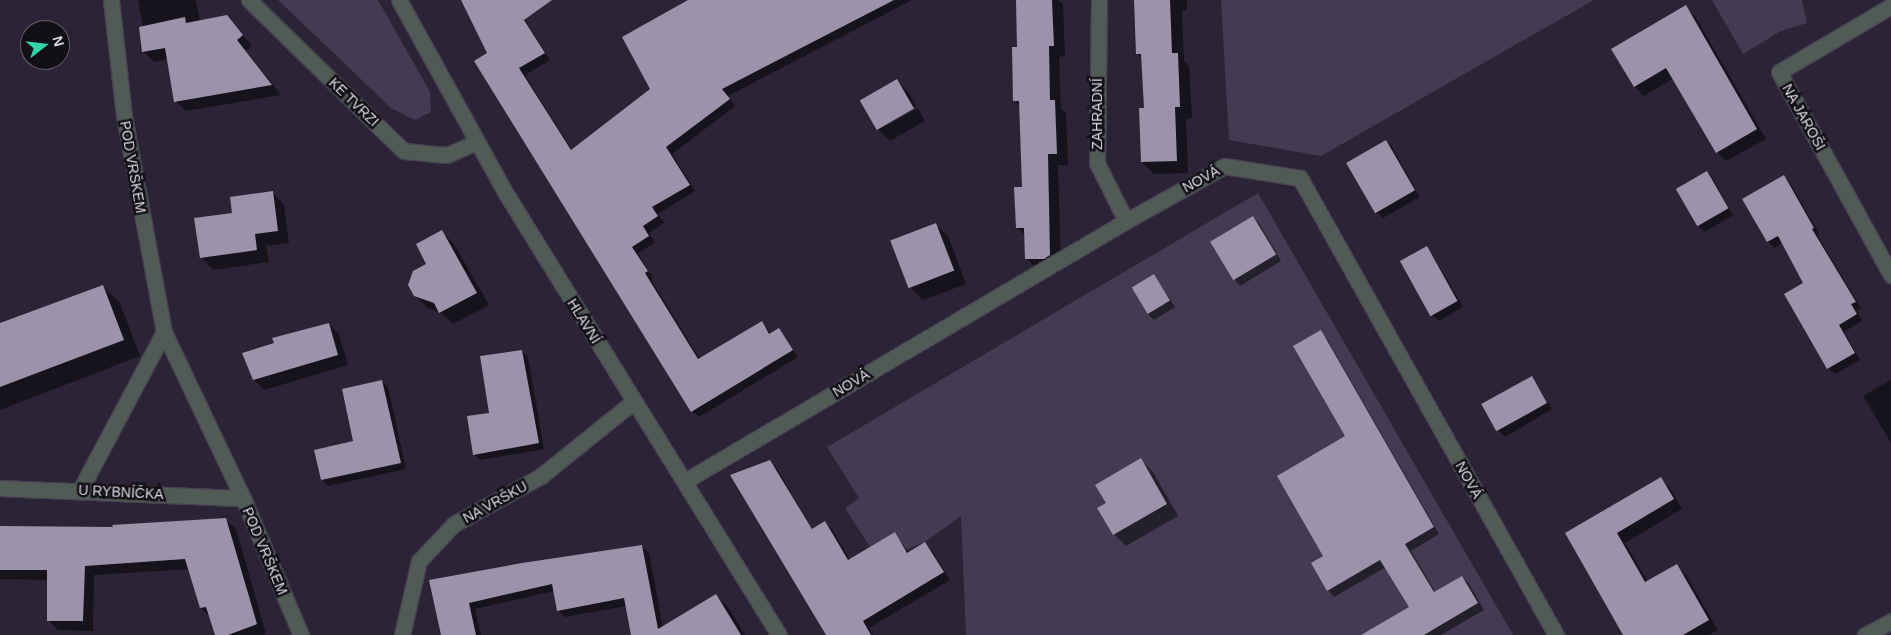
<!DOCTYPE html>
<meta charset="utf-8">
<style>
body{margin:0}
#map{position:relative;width:1891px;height:635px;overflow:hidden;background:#2b2436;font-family:Arial,sans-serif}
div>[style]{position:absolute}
.green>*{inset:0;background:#433b51}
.shadow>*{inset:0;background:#0007}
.building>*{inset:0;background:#9b93a9;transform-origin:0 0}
.roads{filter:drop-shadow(1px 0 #484152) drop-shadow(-1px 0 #484152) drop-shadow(0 1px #484152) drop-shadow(0 -1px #484152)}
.minor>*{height:15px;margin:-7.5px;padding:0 7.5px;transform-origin:7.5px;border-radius:7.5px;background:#505b56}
span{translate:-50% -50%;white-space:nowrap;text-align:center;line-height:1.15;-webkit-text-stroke:5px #120f17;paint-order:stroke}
.street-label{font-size:14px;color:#dedae5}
.north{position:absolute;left:20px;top:20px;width:50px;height:50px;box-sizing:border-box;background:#120f17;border:1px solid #646069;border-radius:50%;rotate:74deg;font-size:14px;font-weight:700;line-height:20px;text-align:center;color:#dedae5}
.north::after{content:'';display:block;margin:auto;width:18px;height:22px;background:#32d4a8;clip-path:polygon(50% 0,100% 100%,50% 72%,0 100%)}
</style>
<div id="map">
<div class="green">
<div style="clip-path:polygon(278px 0,378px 0,430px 92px,431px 112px,415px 120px,391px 108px)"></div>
<div style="clip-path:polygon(1221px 0,1594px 0,1321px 156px,1229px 140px)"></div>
<div style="clip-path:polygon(1712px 0,1802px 0,1807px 23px,1781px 31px,1743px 54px)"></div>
<div style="clip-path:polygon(1258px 193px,1513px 635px,966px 635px,961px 516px,925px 542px,905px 550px,895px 532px,870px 547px,845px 508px,859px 498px,827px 447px)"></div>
</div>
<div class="shadow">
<div style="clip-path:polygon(138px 0,196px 0,200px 21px,227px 16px,252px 46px,246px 51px,281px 95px,186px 111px,175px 101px,168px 59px,154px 62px,144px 52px,143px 27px)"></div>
<div style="clip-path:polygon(463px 0,495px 0,519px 10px,550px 60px,525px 75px,572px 150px,652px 89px,691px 0,912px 0,728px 96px,735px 106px,672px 154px,695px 191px,658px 214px,664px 223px,649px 233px,655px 243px,638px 253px,653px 278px,651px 280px,700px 359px,762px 323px,771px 334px,778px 330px,798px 357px,699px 417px,692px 411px,489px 53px)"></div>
<div style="clip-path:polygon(1017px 0,1058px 0,1063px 4px,1065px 56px,1059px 57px,1061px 108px,1066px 113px,1068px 165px,1058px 165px,1061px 266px,1038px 270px,1027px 259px,1026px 236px,1017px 228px,1024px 188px,1020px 106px,1015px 101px,1018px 48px)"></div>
<div style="clip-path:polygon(1140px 0,1187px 0,1187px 10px,1182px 11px,1184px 61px,1189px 66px,1192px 118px,1186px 119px,1188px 173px,1154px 174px,1142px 162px,1145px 109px,1143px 59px,1137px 54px)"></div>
<div style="clip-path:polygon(1685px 7px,1695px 16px,1766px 139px,1726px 161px,1717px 152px,1674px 78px,1644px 96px,1635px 87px,1613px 49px)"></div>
<div style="clip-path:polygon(897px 81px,909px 93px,916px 106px,880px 127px,880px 129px,918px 108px,925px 121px,890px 141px,878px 129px)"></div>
<div style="clip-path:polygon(1386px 141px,1392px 147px,1420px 197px,1383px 218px,1377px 212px)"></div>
<div style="clip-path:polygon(1707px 172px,1713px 179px,1733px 215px,1705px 232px,1698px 226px,1677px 189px)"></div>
<div style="clip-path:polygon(1784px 177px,1790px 183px,1819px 234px,1817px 235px,1861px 308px,1857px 311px,1862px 321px,1844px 332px,1860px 360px,1835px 374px,1828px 368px,1805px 283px,1783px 243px,1774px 248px,1768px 242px,1744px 200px)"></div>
<div style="clip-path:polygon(272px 192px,284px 205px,289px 243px,266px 246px,269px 262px,213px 270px,201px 257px,233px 214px)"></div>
<div style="clip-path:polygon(1253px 217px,1259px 223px,1281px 261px,1240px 286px,1234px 279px,1212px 241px)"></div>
<div style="clip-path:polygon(935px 224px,948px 236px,966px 284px,923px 300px,910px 287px)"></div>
<div style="clip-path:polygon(442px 232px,454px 244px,489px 305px,453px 324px,441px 313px,428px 308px,415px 296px)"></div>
<div style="clip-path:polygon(1426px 248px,1432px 254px,1463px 307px,1439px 321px,1432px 315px)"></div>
<div style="clip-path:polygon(1154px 275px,1175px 307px,1154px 320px,1148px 314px)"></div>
<div style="clip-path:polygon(103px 287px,120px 303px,140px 356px,0 410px,0 325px)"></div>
<div style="clip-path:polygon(329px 324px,339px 334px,348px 365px,264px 390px,254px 380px)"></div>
<div style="clip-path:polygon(1320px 332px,1327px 339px,1439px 534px,1411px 551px,1436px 593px,1462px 577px,1469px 584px,1484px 610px,1441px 635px,1364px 635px,1410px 608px,1386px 567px,1334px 597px,1328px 590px,1324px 557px,1347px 437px)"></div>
<div style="clip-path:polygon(522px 351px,528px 357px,544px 449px,480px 460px,474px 454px,490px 414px)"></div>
<div style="clip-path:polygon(1532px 377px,1552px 409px,1505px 437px,1499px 431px)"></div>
<div style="clip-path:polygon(1891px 380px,1891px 443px,1863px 396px)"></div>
<div style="clip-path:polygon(382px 381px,388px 387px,406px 469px,328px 486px,322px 480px,316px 451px,355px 442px)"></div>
<div style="clip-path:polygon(1141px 460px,1153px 472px,1178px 516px,1126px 546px,1114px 534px,1107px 503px)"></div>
<div style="clip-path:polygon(770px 462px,777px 469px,813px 530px,825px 522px,832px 529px,850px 560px,895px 533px,909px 553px,925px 544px,932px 551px,950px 580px,869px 628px,873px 635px,826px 635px)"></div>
<div style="clip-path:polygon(1661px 479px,1670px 488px,1682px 509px,1625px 543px,1648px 582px,1676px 566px,1686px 575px,1718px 630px,1709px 635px,1623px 635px,1566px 533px)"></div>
<div style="clip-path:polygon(225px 519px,236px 529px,266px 634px,264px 635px,216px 635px,210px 617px,201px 608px,189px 569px,94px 575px,93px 631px,58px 630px,48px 620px,48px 580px,0 579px,0 527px,114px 529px)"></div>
<div style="clip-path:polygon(642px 546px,649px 553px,663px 628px,677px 635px,632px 635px,627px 606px,565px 617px,558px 610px,554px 591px,475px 609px,481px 635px,442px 635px,431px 581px)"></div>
<div style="clip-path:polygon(715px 595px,728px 607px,745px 635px,706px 635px)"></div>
</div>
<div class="building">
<div style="clip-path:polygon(461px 0,552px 0,524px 20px,545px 53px,519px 68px,571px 150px,650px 89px,622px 37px,688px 0,894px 0,722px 89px,730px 99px,666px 147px,690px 185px,652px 207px,658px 216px,643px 226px,649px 236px,632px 247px,648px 271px,645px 273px,698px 359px,762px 321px,769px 334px,779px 328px,793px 350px,691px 412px,474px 61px,487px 53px)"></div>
<div style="clip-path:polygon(1016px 0,1052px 0,1054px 46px,1049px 46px,1050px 100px,1055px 100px,1057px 154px,1048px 154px,1050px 255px,1044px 259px,1025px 259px,1024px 228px,1016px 228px,1014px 187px,1022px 187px,1019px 101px,1013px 101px,1012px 47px,1017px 47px)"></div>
<div style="clip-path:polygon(1134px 0,1170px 0,1172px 53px,1178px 53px,1180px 107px,1175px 107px,1177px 161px,1141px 162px,1139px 108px,1144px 108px,1141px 54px,1136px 54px)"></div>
<div style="clip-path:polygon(1686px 5px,1757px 129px,1716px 153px,1666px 68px,1634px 87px,1611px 49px)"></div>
<div style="clip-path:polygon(227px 15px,243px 35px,237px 40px,272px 85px,174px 102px,165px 48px,142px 52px,139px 27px,185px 17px,186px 23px)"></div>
<div style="left:897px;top:79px;width:34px;height:43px;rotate:60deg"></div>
<div style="left:1386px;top:140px;width:58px;height:46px;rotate:60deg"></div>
<div style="left:1707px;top:171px;width:43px;height:36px;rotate:60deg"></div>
<div style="clip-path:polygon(1784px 175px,1814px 228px,1812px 229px,1856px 302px,1851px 304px,1857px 314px,1839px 325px,1855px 353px,1827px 369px,1784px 294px,1803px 283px,1778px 236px,1767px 242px,1742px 199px)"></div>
<div style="clip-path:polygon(273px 191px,278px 231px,255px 234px,257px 250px,200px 258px,194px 218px,232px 213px,230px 197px)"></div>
<div style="left:1253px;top:216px;width:45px;height:50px;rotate:59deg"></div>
<div style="left:936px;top:223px;width:51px;height:49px;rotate:69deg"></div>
<div style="clip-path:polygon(442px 230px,477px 293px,439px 313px,434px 303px,414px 296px,408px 285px,413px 271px,426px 264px,416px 244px)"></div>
<div style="left:1427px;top:246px;width:63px;height:31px;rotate:61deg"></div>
<div style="left:1154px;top:274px;width:31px;height:26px;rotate:59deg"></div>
<div style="clip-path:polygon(103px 285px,124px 340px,0 387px,0 323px)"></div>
<div style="clip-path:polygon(329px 323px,338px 355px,253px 380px,242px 353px,274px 343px,272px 338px)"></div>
<div style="clip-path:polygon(1321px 330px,1434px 527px,1405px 544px,1434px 592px,1462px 576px,1478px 603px,1424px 635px,1361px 635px,1409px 607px,1380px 560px,1327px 591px,1311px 563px,1323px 556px,1277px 476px,1345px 436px,1293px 346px)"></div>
<div style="clip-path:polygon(522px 350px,539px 443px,473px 455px,467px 416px,489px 413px,480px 356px)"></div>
<div style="left:1532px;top:376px;width:31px;height:58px;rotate:61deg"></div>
<div style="clip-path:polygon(382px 380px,401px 463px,321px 480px,314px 450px,353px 441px,342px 389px)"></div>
<div style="clip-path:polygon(1141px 458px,1167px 504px,1113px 535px,1097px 508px,1106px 503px,1095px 485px)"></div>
<div style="clip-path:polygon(770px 460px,812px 529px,825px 521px,848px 560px,895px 532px,907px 553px,925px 542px,944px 572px,863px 621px,871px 635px,826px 635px,730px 475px)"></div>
<div style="clip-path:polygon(1661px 477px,1674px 499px,1617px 533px,1645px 582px,1677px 564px,1709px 620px,1683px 635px,1623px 635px,1565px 533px)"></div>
<div style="clip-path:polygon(226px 518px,257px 624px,228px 635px,215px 635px,206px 607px,200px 608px,185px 559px,85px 566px,83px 621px,47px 621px,47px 570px,0 570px,0 526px,113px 527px,112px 525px)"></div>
<div style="clip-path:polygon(642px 545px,658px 629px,716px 594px,741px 635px,631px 635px,624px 598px,557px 611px,552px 584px,469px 603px,476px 635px,441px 635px,429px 580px,522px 563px)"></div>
</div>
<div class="roads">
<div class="minor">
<div style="left:111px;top:0;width:117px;rotate:83.6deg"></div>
<div style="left:124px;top:116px;width:220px;rotate:79.5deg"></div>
<div style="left:164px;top:332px;width:184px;rotate:64.6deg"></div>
<div style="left:243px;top:498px;width:149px;rotate:67.1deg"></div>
<div style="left:249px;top:0;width:216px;rotate:44.3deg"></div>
<div style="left:404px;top:151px;width:43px;rotate:5.3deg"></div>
<div style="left:447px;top:155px;width:32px;rotate:-24deg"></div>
<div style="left:399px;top:0;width:219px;rotate:61.1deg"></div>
<div style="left:505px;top:192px;width:521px;rotate:58.26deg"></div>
<div style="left:1099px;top:0;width:163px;rotate:90.7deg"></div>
<div style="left:1097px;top:163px;width:65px;rotate:63.4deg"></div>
<div style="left:1891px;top:6px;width:130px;rotate:149.5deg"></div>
<div style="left:1779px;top:72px;width:232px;rotate:61.1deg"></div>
<div style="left:685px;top:481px;width:512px;rotate:-30.52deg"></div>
<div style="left:1126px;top:221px;width:113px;rotate:-29.1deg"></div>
<div style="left:1225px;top:166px;width:76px;rotate:9.1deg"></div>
<div style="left:1300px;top:178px;width:524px;rotate:60.74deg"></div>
<div style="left:0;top:488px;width:243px;rotate:2.4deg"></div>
<div style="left:80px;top:490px;width:179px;rotate:-62deg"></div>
<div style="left:402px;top:635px;width:76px;rotate:-77.1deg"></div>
<div style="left:419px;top:561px;width:51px;rotate:-46.6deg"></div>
<div style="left:454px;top:524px;width:99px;rotate:-28.9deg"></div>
<div style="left:541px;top:476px;width:119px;rotate:-38.9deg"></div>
<div style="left:1865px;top:635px;width:30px;rotate:-28deg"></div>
</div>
</div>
<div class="street-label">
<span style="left:354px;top:102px;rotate:44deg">KE TVRZI</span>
<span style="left:1097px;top:114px;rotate:-90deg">ZAHRADNÍ</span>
<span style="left:1804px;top:117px;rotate:61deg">NA JAROŠI</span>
<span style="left:133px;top:167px;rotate:80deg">POD VRŠKEM</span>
<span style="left:1201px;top:179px;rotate:-29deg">NOVÁ</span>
<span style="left:584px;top:321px;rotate:58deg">HLAVNÍ</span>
<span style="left:851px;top:383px;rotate:-31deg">NOVÁ</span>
<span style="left:1469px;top:480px;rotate:61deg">NOVÁ</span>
<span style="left:121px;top:492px;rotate:3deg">U RYBNÍČKA</span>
<span style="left:495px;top:502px;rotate:-29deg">NA VRŠKU</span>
<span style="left:265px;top:551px;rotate:67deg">POD VRŠKEM</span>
</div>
<div class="north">N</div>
</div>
